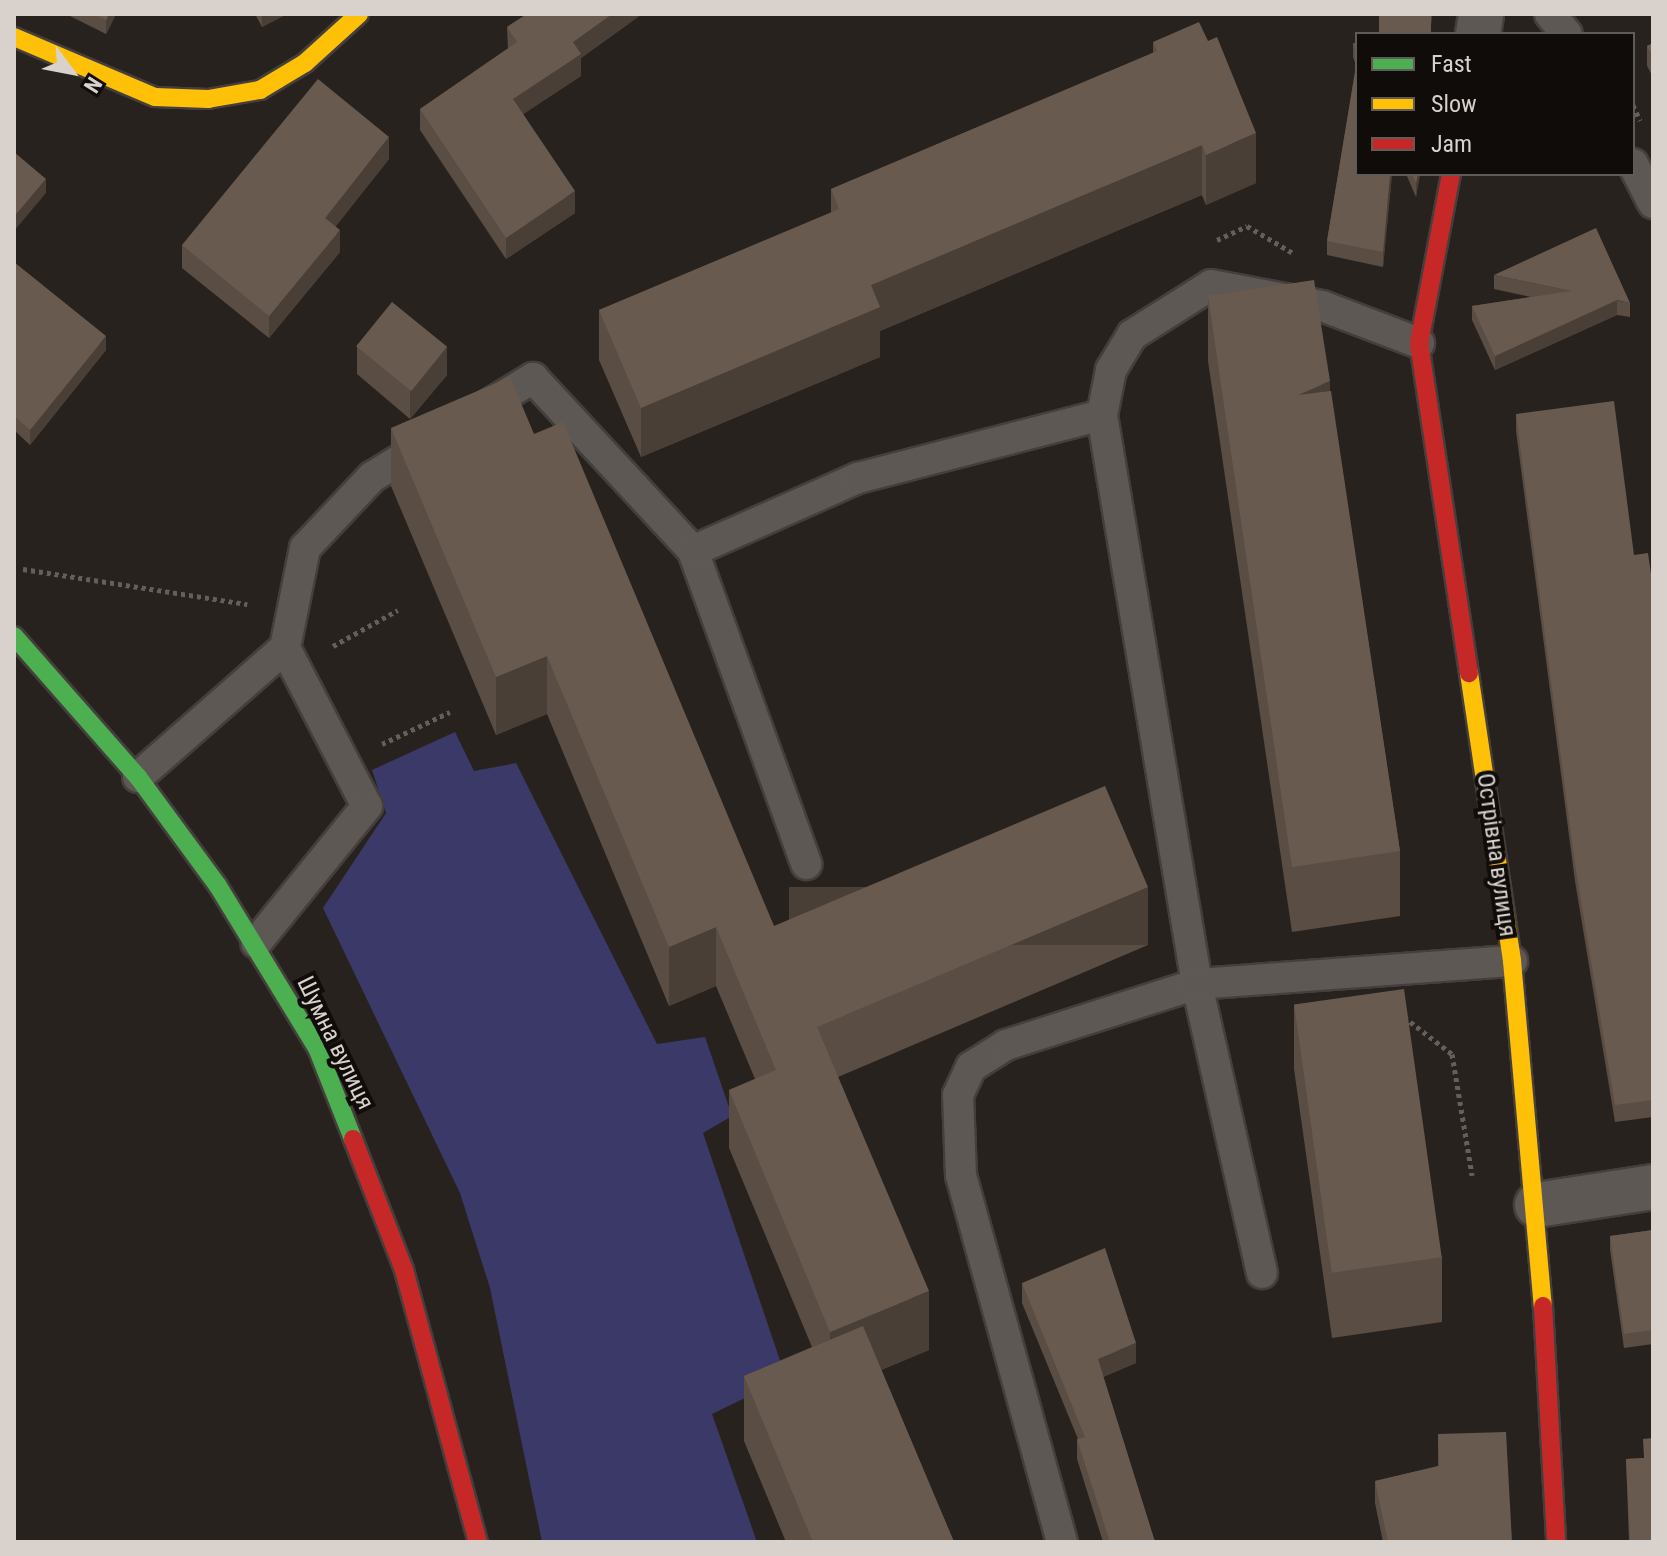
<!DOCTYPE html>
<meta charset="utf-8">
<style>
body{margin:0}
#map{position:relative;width:1667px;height:1556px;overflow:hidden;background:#28221e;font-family:"Roboto Condensed",sans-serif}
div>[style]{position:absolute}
.green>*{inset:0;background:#3b3967}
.path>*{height:5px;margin-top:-2.5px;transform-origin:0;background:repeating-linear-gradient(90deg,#645f5d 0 4px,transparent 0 8px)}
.roads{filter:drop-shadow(2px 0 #443f3c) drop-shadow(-2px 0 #443f3c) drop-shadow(0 2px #443f3c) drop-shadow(0 -2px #443f3c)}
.lane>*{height:30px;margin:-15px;padding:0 15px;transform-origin:15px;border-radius:15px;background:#5e5855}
.street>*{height:44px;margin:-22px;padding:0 22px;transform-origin:22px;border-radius:22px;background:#5e5855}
.fast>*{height:18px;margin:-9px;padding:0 9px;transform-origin:9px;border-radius:9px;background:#4caf50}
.slow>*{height:18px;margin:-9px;padding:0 9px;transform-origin:9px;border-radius:9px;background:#ffc107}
.jam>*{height:18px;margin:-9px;padding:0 9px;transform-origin:9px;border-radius:9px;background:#c62828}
.wall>*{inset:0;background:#5a4d44}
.shaded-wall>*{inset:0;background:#4a3f37;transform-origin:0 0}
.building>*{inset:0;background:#695a4f;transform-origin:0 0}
span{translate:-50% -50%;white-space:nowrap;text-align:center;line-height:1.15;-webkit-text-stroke:8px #100c09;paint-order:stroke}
.street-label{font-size:24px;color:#d8d1cc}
.frame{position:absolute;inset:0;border:16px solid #d8d1cc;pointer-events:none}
.legend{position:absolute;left:1355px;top:32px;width:280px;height:144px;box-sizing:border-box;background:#100c09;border:2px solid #605b57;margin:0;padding:10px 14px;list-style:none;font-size:24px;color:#d8d1cc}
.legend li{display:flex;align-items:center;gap:16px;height:40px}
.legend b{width:40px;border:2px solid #605b57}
.north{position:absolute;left:32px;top:32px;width:80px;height:80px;-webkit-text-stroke:6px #100c09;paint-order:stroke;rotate:122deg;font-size:22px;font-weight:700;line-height:32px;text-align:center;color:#d8d1cc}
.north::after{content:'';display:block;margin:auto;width:28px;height:36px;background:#d8d1cc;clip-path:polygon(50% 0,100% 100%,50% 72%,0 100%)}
</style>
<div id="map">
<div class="green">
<div style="clip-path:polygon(455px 732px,474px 771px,516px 763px,657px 1044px,705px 1037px,732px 1116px,703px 1133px,786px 1378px,712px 1414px,757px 1542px,542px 1542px,490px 1288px,460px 1193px,323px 908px,386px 813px,372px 770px)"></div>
</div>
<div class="path">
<div style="left:1633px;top:105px;width:17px;rotate:66deg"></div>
<div style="left:1217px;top:240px;width:33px;rotate:-25deg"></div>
<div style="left:1247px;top:226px;width:53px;rotate:30.4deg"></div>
<div style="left:23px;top:569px;width:227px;rotate:8.9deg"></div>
<div style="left:333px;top:646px;width:74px;rotate:-29deg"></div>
<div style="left:382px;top:744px;width:75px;rotate:-25.2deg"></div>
<div style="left:1404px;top:1017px;width:61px;rotate:37.6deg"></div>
<div style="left:1452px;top:1054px;width:123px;rotate:80.6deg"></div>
</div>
<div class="roads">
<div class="lane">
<div style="left:1550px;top:14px;width:26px;rotate:50deg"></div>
<div style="left:1633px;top:164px;width:44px;rotate:62.9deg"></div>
<div style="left:482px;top:409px;width:60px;rotate:-31.3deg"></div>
<div style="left:533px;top:378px;width:236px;rotate:47.2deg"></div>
<div style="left:693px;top:551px;width:333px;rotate:70.1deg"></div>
<div style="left:693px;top:551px;width:180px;rotate:-23.9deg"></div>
<div style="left:858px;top:478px;width:252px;rotate:-14.5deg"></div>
<div style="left:285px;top:648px;width:102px;rotate:-78.7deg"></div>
<div style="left:305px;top:548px;width:98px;rotate:-46.7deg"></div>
<div style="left:372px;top:477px;width:61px;rotate:-31.6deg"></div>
<div style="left:138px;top:777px;width:196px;rotate:-41.3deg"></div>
<div style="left:285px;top:648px;width:178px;rotate:62.6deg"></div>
<div style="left:367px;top:806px;width:176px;rotate:129deg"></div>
<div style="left:1262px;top:1273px;width:296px;rotate:-102.7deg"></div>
<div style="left:1197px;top:984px;width:577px;rotate:-99.48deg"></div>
<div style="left:1102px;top:415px;width:46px;rotate:-78.7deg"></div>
<div style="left:1111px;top:370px;width:41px;rotate:-59deg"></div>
<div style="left:1132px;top:335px;width:93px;rotate:-32.3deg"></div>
<div style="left:1211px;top:285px;width:113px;rotate:10.7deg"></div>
<div style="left:1322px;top:306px;width:104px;rotate:20.9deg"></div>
<div style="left:1062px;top:1542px;width:380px;rotate:-105.4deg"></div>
<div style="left:961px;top:1176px;width:81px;rotate:-92.1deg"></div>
<div style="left:958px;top:1095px;width:31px;rotate:-65deg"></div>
<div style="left:971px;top:1067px;width:41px;rotate:-32.2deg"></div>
<div style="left:1006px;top:1045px;width:201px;rotate:-17.7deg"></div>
<div style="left:1197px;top:984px;width:316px;rotate:-4.2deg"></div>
</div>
<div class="street">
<div style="left:1478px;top:34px;width:20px;rotate:-81deg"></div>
<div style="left:1537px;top:1205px;width:117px;rotate:-8.8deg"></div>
</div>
<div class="fast">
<div style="left:14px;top:636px;width:188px;rotate:48.7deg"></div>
<div style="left:138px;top:777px;width:135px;rotate:53.7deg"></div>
<div style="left:218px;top:886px;width:190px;rotate:58.6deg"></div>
<div style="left:317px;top:1048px;width:98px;rotate:68.4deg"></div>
</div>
<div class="slow">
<div style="left:14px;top:37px;width:153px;rotate:23.1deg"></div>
<div style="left:155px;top:97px;width:53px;rotate:2.2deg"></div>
<div style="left:208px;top:99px;width:53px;rotate:-9.8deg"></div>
<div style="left:260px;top:90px;width:52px;rotate:-31deg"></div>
<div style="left:305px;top:63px;width:73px;rotate:-42.2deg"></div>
<div style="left:1469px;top:673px;width:291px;rotate:81.5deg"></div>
<div style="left:1512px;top:961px;width:346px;rotate:84.9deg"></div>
</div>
<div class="jam">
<div style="left:1451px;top:174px;width:172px;rotate:100.7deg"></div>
<div style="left:1419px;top:343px;width:334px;rotate:81.4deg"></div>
<div style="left:353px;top:1139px;width:141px;rotate:68.7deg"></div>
<div style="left:404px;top:1270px;width:282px;rotate:74.8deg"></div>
<div style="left:1543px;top:1306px;width:236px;rotate:86.8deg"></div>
</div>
</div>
<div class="wall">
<div style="clip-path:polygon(66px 14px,116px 14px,106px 34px)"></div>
<div style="clip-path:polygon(255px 14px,287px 14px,262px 27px)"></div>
<div style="clip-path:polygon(527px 14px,642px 14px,581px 58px,581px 76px,523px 114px,575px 213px,506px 259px,420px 130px,420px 109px,508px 49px,507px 27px)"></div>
<div style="clip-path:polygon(1153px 42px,1256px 183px,1206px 205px,1202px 195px,880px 331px,880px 357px,641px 457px,599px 360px,599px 310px,831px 213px,831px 189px,1153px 53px)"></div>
<div style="clip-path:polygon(1353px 43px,1357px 44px,1357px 174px,1392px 174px,1383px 267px,1327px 255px,1327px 241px,1356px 65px,1353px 57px)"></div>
<div style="clip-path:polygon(1653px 43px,1653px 77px,1647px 66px,1647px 46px)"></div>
<div style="clip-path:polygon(389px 159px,335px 227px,340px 252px,269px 338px,182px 268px,182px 245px)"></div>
<div style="clip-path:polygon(1406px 174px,1420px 174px,1416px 197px)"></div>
<div style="clip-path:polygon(14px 262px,106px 350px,30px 445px,14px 430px)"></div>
<div style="clip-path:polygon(1494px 275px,1630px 303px,1630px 317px,1617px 315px,1495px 370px,1472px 320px,1472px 306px,1531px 297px,1494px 289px)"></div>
<div style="clip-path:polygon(1208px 296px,1330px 391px,1400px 851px,1400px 916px,1292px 932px,1208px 361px)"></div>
<div style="clip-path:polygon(357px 347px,447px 375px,410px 419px,357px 374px)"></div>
<div style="clip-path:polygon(1516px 414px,1634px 555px,1653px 588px,1653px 1117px,1615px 1122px,1575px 881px,1516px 431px)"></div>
<div style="clip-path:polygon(391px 428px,534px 434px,774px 926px,1148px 945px,838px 1077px,929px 1350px,881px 1370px,954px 1542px,786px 1542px,744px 1441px,744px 1376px,812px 1347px,729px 1148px,729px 1090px,755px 1079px,716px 986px,669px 1006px,547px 714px,496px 735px,391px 486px)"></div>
<div style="clip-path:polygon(1294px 1004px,1442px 1257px,1442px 1322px,1332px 1338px,1294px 1069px)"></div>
<div style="clip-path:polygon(1653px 1230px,1653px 1344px,1624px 1348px,1610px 1250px,1610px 1236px)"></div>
<div style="clip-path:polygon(1022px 1283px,1136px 1363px,1103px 1377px,1155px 1542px,1103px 1542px,1077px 1459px,1077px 1439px,1078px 1439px,1022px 1303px)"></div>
<div style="clip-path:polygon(1438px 1434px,1512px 1542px,1383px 1542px,1375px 1503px,1375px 1481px,1438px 1466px)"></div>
<div style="clip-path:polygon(1643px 1458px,1653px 1542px,1629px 1542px,1626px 1459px)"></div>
</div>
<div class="shaded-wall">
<div style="clip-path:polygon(109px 14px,116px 14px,106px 34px,106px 20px)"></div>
<div style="clip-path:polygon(262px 14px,287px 14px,262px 27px)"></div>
<div style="clip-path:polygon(612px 14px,642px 14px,581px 58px,581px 76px,513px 121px,513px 99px,573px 42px)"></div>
<div style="clip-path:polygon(1431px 14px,1432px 14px,1432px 19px,1430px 34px,1427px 34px)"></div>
<div style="clip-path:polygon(1256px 133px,1256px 183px,1206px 205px,1206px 155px)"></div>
<div style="clip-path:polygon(389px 137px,389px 159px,325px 240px,325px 218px)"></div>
<div style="clip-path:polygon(1202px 145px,1202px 195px,880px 331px,880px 357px,641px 457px,641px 408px,871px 285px)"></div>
<div style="clip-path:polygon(1390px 174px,1392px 174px,1383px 267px,1383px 252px)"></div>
<div style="clip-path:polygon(1418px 174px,1420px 174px,1416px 197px,1416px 183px)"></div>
<div style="clip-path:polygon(46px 179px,46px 193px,14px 231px,14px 217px)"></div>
<div style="clip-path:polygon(575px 191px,575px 213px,506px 259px,506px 238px)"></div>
<div style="clip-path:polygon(340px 230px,340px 252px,269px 338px,269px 316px)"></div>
<div style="clip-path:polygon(1617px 300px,1617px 315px,1495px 370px,1495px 356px)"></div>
<div style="clip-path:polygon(106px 336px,106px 350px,30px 445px,30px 430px)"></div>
<div style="clip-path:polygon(447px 347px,447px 375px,410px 419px,410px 391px)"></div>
<div style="clip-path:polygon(1330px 381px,1330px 446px,1298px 395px)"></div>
<div style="clip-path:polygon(547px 656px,547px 714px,496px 735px,496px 677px)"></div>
<div style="left:1148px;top:887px;width:58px;height:359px;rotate:90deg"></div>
<div style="clip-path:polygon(716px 927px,716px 986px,669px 1006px,669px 947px)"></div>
<div style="clip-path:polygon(929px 1291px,929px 1350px,830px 1391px,830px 1332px)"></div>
<div style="clip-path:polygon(1136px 1343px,1136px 1363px,1098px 1379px,1098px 1359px)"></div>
</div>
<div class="building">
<div style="clip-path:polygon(94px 14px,109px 14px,106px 20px)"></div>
<div style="clip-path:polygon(527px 14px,612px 14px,573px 42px,581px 54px,513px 99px,575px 191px,506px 238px,420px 109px,517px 42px,507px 27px)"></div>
<div style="left:1379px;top:14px;width:52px;height:20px"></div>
<div style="clip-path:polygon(1199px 22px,1208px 41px,1217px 37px,1256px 133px,1206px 155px,1202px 145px,871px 285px,880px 307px,641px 408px,599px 310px,839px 209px,831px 189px,1157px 51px,1153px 42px)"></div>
<div style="clip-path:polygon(1353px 43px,1357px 44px,1357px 53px)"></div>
<div style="clip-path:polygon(1653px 43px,1653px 57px,1647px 46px)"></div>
<div style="clip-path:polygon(1357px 61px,1357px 174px,1390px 174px,1383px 252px,1327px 241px)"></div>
<div style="clip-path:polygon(318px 79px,389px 137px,325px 218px,340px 230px,269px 316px,182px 245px)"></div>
<div style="clip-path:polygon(14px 152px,46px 179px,14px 217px)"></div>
<div style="clip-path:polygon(1412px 174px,1418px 174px,1416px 183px)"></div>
<div style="clip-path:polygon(1596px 228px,1630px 303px,1617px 300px,1495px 356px,1472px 306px,1571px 291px,1494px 275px)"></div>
<div style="clip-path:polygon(14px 262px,106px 336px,30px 430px,14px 416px)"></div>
<div style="clip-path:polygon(1314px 280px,1330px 381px,1298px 395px,1331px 391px,1400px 851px,1292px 867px,1208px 296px)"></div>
<div style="left:392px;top:302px;width:71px;height:57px;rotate:39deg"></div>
<div style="clip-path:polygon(510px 377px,534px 434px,563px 422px,774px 926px,1105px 786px,1148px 887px,817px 1027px,929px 1291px,830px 1332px,729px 1090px,776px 1070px,716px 927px,669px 947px,547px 656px,496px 677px,391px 428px)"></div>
<div style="clip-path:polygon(1614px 401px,1634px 555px,1648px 553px,1653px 588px,1653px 1100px,1615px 1105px,1575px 864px,1516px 414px)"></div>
<div style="left:1404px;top:989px;width:271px;height:111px;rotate:82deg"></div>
<div style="clip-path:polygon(1653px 1230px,1653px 1330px,1624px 1334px,1610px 1236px)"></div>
<div style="clip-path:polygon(1105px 1248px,1136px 1343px,1098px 1359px,1155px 1542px,1110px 1542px,1077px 1439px,1085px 1437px,1022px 1283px)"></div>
<div style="clip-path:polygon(863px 1326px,954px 1542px,813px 1542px,744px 1376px)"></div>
<div style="clip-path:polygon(1506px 1432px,1512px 1542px,1388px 1542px,1375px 1481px,1439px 1466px,1438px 1434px)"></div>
<div style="clip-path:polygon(1653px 1438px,1653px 1542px,1630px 1542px,1626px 1459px,1644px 1458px,1643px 1439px)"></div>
</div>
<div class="street-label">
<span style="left:1496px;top:855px;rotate:82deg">Острівна вулиця</span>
<span style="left:335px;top:1043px;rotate:64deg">Шумна вулиця</span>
</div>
<div class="frame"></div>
<ul class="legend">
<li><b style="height:10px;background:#4caf50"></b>Fast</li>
<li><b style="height:10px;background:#ffc107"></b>Slow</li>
<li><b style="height:10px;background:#c62828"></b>Jam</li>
</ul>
<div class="north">N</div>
</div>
